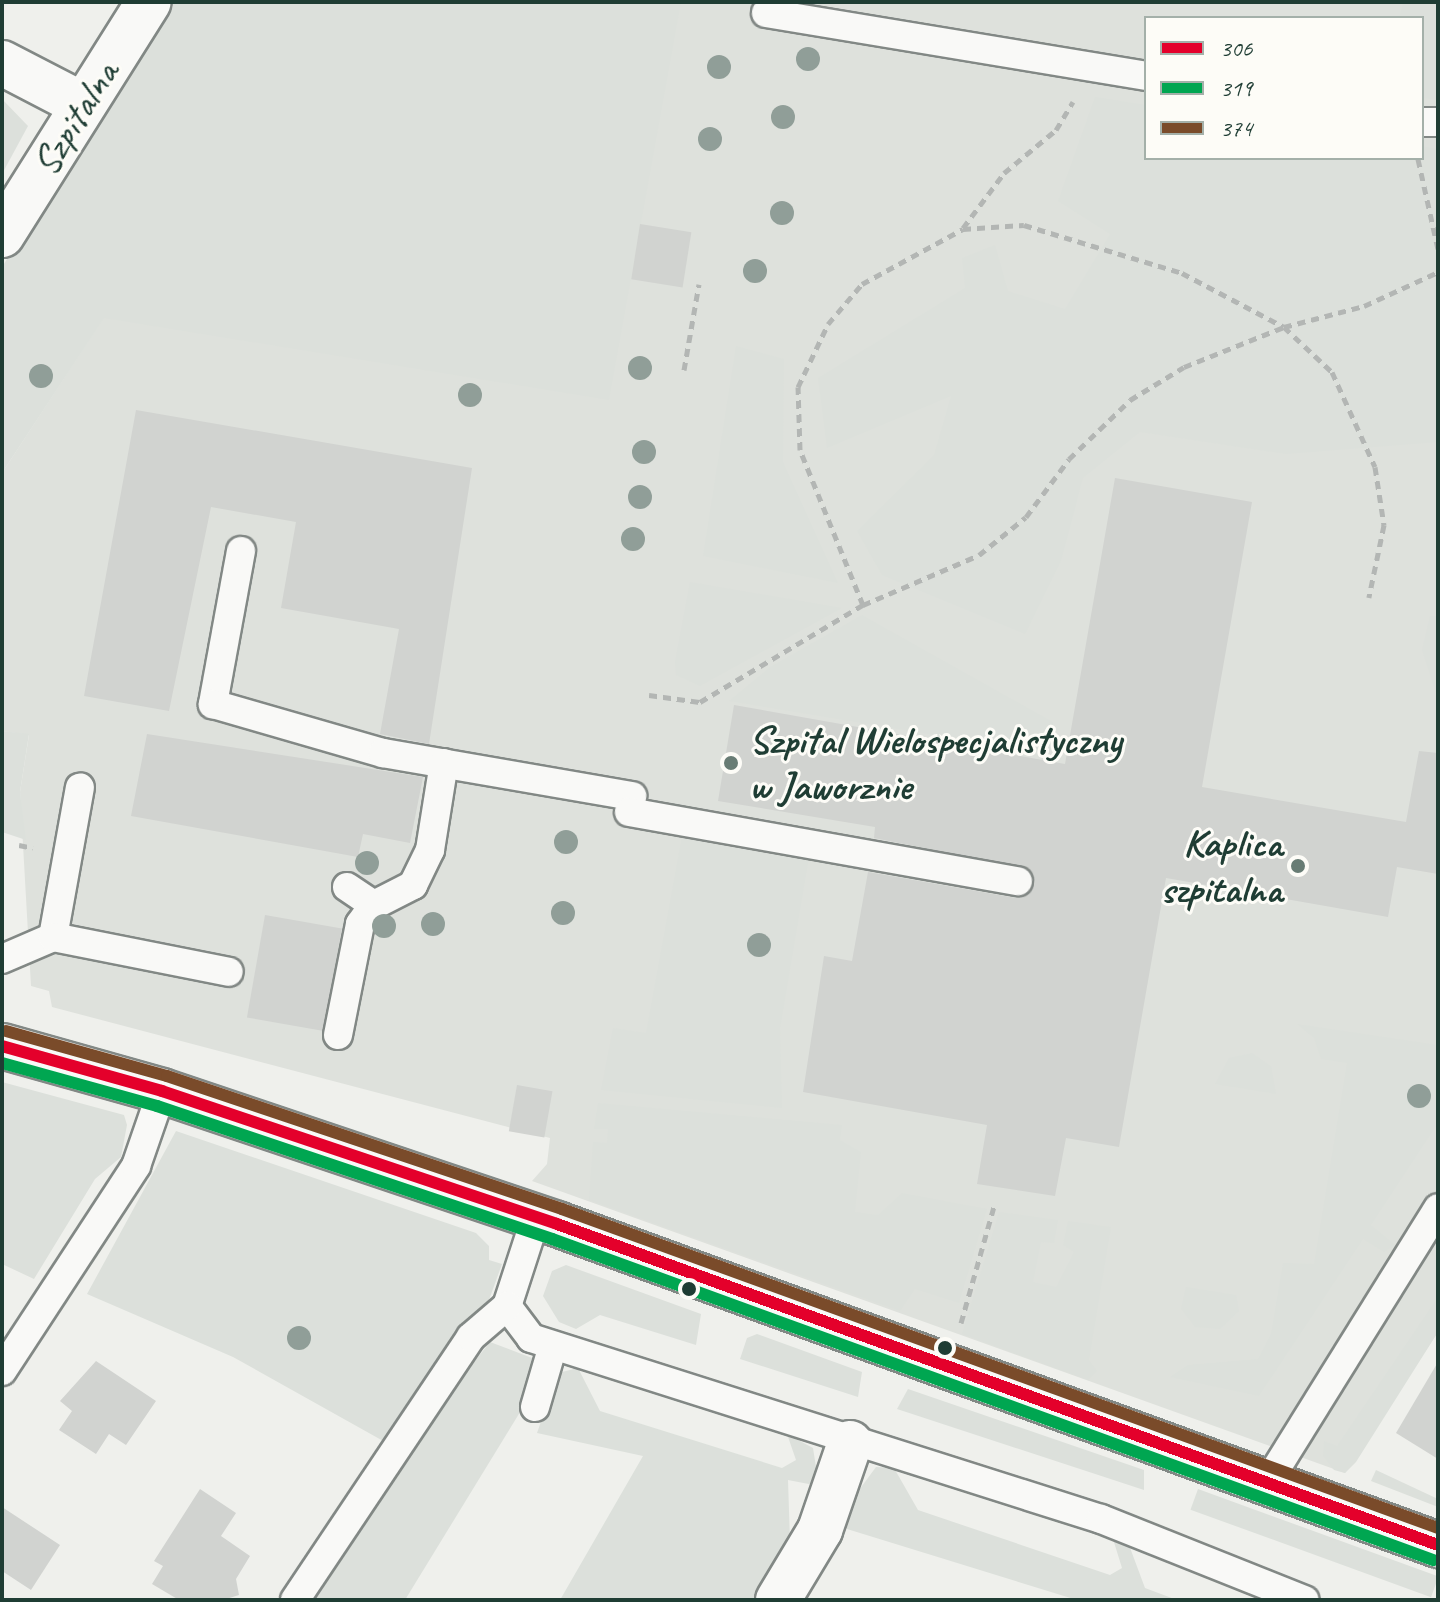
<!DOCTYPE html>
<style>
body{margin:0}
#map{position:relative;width:1440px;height:1602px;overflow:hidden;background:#eff0ec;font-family:Caveat,sans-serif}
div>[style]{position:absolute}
.built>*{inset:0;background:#dee1dc}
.green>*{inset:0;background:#dce0db;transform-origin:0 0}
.building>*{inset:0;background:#d1d3d0;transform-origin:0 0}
.path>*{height:5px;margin-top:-2.5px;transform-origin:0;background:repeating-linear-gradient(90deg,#b3b6b4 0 8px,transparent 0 14px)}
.roads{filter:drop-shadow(2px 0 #828885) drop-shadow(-2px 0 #828885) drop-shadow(0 2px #828885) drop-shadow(0 -2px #828885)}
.lane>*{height:28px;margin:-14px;padding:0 14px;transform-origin:14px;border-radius:14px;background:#f9f9f7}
.street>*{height:44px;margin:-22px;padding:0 22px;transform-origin:22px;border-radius:22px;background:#f9f9f7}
.secondary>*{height:44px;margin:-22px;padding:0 22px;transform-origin:22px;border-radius:22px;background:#f9f9f7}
.bus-1>*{height:12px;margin:-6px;padding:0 6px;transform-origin:6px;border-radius:6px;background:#e4002b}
.bus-2>*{height:12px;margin:-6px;padding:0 6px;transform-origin:6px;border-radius:6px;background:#00a651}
.bus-3>*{height:12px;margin:-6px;padding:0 6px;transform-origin:6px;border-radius:6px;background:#7a4b2a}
.trees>*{width:24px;height:24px;margin:-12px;border-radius:50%;background:#909e98}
.dots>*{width:22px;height:22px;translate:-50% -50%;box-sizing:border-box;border:4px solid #fdfcf7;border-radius:50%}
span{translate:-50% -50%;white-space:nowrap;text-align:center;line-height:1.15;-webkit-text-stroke:6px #fdfcf7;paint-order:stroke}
.street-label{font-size:40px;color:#1f3d34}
.poi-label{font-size:40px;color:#1f3d34;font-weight:700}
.left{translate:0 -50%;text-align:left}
.right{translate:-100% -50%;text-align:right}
.frame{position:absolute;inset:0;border:4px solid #1f3d34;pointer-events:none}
.legend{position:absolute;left:1144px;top:16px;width:280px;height:144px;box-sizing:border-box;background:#fdfcf7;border:2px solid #a4b0a9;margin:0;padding:10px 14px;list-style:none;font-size:24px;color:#1f3d34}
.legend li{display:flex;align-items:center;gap:16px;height:40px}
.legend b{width:40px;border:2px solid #a4b0a9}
</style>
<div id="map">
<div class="built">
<div style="clip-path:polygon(evenodd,310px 2px,1438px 2px,1438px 1332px,1345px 1473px,532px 1181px,547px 1164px,550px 1138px,52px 1007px,49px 991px,31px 986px,20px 792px,29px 735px,2px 731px,2px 473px,310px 2px,1146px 18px,1422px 18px,1422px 158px,1146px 158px,1146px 18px)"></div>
</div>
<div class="green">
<div style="clip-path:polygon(171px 2px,681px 2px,609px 400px,104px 318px,2px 473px,2px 267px)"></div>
<div style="clip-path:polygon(1403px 2px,1438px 2px,1438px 100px,1422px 98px,1422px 18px,1399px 18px)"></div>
<div style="clip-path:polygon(1095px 97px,1146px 105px,1146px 158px,1422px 158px,1422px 146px,1438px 149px,1438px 442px,1286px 454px,1140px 432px,1083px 478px,1061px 561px,1025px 634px,882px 575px,857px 531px,934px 455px,951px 396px,827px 448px,818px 378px,965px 288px,962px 258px,995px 245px,1008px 291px,1065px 309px,1110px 234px,1058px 201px)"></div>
<div style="clip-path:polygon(2px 99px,28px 126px,2px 174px)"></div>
<div style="clip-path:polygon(736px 346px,784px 359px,783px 462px,838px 583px,703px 556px)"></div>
<div style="clip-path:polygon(690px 582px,842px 608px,700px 686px,676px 675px,675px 662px)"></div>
<div style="clip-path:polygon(862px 615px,1053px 722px,1050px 754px,729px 701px,770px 667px)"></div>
<div style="clip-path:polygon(1430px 616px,1438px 616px,1438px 699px,1422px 650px)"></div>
<div style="clip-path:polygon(2px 731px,29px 734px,20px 792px,26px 840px,2px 832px)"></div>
<div style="clip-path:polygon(682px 836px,809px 857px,780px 1029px,782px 1108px,601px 1090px,613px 1028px,646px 1033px)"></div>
<div style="clip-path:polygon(1297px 1024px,1438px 1045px,1438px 1123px,1371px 1225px,1395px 1245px,1384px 1252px,1363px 1239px,1259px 1396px,1170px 1377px,1188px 1365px,1258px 1359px,1271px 1334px,1283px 1263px,1314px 1264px,1347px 1063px,1321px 1059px,1314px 1038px)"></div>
<div style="clip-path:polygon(1252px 1053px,1271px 1066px,1276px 1094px,1215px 1084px,1229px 1058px)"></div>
<div style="clip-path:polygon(2px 1082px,124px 1115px,127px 1125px,121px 1157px,95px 1179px,34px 1279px,2px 1264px)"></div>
<div style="clip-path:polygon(598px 1103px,842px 1125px,840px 1140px,861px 1152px,855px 1212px,878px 1215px,902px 1193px,987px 1209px,959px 1303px,915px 1289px,900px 1311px,589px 1200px,593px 1142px,607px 1143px,608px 1129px,594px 1129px)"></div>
<div style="clip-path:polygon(176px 1131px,476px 1233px,489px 1246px,489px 1260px,502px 1264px,489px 1300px,385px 1442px,233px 1357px,87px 1294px)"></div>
<div style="clip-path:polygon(999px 1212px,1058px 1220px,1054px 1243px,1041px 1242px,1033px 1282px,1056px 1287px,1074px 1252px,1063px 1245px,1068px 1221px,1111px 1227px,1089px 1360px,1097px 1371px,1088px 1380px,962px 1334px)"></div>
<div style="clip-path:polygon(566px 1265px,701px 1314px,696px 1345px,600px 1315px,576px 1329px,559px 1322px,543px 1296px,552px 1271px)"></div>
<div style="clip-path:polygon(1186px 1287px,1236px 1295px,1239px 1311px,1220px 1329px,1195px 1327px,1181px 1309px)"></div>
<div style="clip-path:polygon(1438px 1297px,1438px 1332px,1356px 1462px,1345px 1473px,1334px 1470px,1323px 1456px,1324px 1441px,1337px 1446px)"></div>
<div style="clip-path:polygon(757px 1334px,862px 1372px,858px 1397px,740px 1359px,747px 1338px)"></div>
<div style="clip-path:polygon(490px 1342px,532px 1358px,525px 1404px,405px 1600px,313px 1600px,432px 1415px)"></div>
<div style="clip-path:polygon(578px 1368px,600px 1411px,782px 1468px,796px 1460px,787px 1434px,813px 1448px,819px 1486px,788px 1480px,790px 1541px,766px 1600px,560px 1600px,643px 1456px,537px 1433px,558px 1373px)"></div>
<div style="clip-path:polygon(908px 1389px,1144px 1470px,1144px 1490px,897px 1409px)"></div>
<div style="clip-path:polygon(876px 1467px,894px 1468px,918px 1510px,1110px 1575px,1122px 1568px,1113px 1539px,1129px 1545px,1145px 1588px,1177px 1600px,1077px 1600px,847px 1529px,845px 1509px)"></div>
<div style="clip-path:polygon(1376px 1470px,1438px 1499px,1438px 1507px,1371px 1481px)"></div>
<div style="left:1198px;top:1489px;width:256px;height:22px;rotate:20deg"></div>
</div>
<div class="building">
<div style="left:640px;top:224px;width:52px;height:56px;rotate:9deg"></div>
<div style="clip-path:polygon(136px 410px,472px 468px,429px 744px,380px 734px,399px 629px,281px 608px,296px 522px,211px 507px,169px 711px,84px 696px)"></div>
<div style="clip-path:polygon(1115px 478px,1252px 502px,1202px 787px,1406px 822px,1419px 751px,1438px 753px,1438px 874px,1397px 867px,1388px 917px,1166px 878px,1119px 1147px,1066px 1138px,1055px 1196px,977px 1184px,987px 1125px,803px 1092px,824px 956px,852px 961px,868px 872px,1016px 898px,1031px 891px,1029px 869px,874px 838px,875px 827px,718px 801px,734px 705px,1065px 764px)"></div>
<div style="clip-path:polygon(147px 734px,423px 777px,410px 843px,363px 834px,358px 857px,131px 816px)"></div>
<div style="left:265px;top:915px;width:78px;height:104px;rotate:10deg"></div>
<div style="left:517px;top:1085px;width:36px;height:47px;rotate:10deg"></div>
<div style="clip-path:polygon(96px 1361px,156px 1401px,126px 1445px,109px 1434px,96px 1454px,59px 1430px,72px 1411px,60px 1401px)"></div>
<div style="clip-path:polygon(1438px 1362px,1438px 1459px,1396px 1433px)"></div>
<div style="clip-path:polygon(200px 1489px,236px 1513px,221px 1536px,250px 1556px,236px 1579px,239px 1595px,223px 1600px,179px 1600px,152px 1584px,163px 1566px,154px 1561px)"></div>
<div style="clip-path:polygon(2px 1507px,60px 1545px,31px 1590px,2px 1571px)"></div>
</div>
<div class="path">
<div style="left:1418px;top:159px;width:92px;rotate:77.5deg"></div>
<div style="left:963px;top:228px;width:69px;rotate:-53.3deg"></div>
<div style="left:1004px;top:173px;width:67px;rotate:-39.6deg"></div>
<div style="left:1056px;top:130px;width:33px;rotate:-59deg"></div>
<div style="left:684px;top:370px;width:87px;rotate:-80.1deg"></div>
<div style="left:863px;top:605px;width:167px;rotate:-112.1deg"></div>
<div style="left:800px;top:450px;width:63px;rotate:-91.8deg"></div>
<div style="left:798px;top:387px;width:70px;rotate:-64.5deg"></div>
<div style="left:828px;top:324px;width:52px;rotate:-49.6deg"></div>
<div style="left:862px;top:284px;width:115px;rotate:-28.6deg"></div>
<div style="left:963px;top:229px;width:61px;rotate:-3.8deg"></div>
<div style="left:1024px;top:225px;width:165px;rotate:16.9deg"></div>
<div style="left:1182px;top:273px;width:115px;rotate:27.9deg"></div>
<div style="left:1284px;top:327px;width:66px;rotate:43.2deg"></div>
<div style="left:1332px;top:372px;width:104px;rotate:65.6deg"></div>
<div style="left:1375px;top:467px;width:59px;rotate:81.2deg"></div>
<div style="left:1384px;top:525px;width:74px;rotate:101.8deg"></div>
<div style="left:649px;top:695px;width:51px;rotate:7.8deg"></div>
<div style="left:700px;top:702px;width:190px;rotate:-30.8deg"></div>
<div style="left:863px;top:605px;width:126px;rotate:-23.3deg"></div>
<div style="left:979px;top:555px;width:60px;rotate:-39deg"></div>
<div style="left:1026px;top:517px;width:72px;rotate:-53.4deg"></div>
<div style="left:1069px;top:459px;width:85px;rotate:-44deg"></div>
<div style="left:1130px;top:400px;width:63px;rotate:-31.4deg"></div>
<div style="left:1184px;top:367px;width:108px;rotate:-21.8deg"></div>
<div style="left:1284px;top:327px;width:83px;rotate:-14.7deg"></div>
<div style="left:1364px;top:306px;width:81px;rotate:-24.7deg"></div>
<div style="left:19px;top:845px;width:14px;rotate:12deg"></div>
<div style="left:961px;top:1323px;width:122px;rotate:-74.2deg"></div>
</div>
<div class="roads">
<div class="lane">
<div style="left:766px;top:13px;width:385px;rotate:9.4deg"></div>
<div style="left:1422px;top:122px;width:16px"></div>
<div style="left:241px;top:551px;width:156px;rotate:100.4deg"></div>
<div style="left:213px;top:704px;width:177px;rotate:16.1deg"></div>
<div style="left:383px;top:753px;width:253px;rotate:9.8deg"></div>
<div style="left:629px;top:812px;width:395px;rotate:10.1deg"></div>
<div style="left:347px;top:887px;width:32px;rotate:34deg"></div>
<div style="left:374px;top:905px;width:44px;rotate:-27.1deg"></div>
<div style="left:413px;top:885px;width:39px;rotate:-64deg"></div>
<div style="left:430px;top:850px;width:88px;rotate:-80.9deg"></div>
<div style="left:53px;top:937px;width:152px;rotate:-79.8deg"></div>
<div style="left:2px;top:959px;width:56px;rotate:-23.3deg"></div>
<div style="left:53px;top:937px;width:179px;rotate:11.2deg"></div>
<div style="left:338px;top:1035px;width:113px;rotate:-78.8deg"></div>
<div style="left:360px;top:924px;width:24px;rotate:-54deg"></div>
<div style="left:536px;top:1217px;width:94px;rotate:108deg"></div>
<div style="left:507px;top:1306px;width:40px;rotate:53deg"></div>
<div style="left:531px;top:1338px;width:598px;rotate:17.62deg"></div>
<div style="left:1101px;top:1519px;width:219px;rotate:21.7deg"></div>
<div style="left:2px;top:1371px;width:245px;rotate:-56.8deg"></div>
<div style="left:136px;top:1166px;width:79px;rotate:-70.9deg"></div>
<div style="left:535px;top:1407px;width:60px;rotate:-73.7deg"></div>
<div style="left:1269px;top:1480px;width:320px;rotate:-58.1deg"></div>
<div style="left:295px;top:1600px;width:316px;rotate:-56.2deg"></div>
<div style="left:471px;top:1337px;width:48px;rotate:-40.7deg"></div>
</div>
<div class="street">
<div style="left:2px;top:63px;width:91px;rotate:27.4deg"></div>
<div style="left:2px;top:235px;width:275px;rotate:-57.8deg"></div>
<div style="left:778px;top:1600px;width:82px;rotate:-59deg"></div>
<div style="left:820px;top:1530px;width:92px;rotate:-71deg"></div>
</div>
<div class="secondary">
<div style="left:2px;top:1046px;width:166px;rotate:15.7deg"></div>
<div style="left:162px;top:1091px;width:417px;rotate:18.6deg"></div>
<div style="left:557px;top:1224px;width:938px;rotate:20.02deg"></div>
</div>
</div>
<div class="bus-1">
<div style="left:2px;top:1046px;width:166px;rotate:15.7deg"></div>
<div style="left:162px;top:1091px;width:417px;rotate:18.6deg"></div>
<div style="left:557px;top:1224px;width:938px;rotate:20.02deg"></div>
</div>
<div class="bus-2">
<div style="left:2px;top:1063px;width:161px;rotate:15.5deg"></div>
<div style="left:157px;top:1106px;width:417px;rotate:18.6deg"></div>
<div style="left:552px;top:1239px;width:938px;rotate:20.02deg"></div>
</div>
<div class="bus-3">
<div style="left:6px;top:1031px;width:167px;rotate:15.6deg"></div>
<div style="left:167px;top:1076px;width:417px;rotate:18.6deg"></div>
<div style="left:562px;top:1209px;width:932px;rotate:20.01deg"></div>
</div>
<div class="trees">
<div style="left:808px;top:59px"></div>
<div style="left:719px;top:67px"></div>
<div style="left:783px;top:117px"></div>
<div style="left:710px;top:139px"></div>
<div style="left:782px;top:213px"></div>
<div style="left:755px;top:271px"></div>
<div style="left:640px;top:368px"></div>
<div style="left:41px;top:376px"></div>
<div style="left:470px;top:395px"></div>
<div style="left:644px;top:452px"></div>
<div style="left:640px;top:497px"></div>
<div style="left:633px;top:539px"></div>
<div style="left:566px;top:842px"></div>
<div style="left:367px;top:863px"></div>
<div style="left:563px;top:913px"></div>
<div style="left:433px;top:924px"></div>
<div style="left:384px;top:926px"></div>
<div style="left:759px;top:945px"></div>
<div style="left:1419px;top:1096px"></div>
<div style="left:299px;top:1338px"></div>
</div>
<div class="dots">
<div style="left:731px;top:763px;background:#687c74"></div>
<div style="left:1298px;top:866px;background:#687c74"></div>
<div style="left:689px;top:1289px;background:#1f3d34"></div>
<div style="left:945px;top:1348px;background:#1f3d34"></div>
</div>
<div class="street-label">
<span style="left:75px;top:118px;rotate:-58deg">Szpitalna</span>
</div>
<div class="poi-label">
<span class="left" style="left:749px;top:763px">Szpital Wielospecjalistyczny<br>w Jaworznie</span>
<span class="right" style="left:1282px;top:866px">Kaplica<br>szpitalna</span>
</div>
<div class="frame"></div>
<ul class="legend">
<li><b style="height:10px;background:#e4002b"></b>306</li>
<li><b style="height:10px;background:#00a651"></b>319</li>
<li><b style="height:10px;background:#7a4b2a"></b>374</li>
</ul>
</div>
